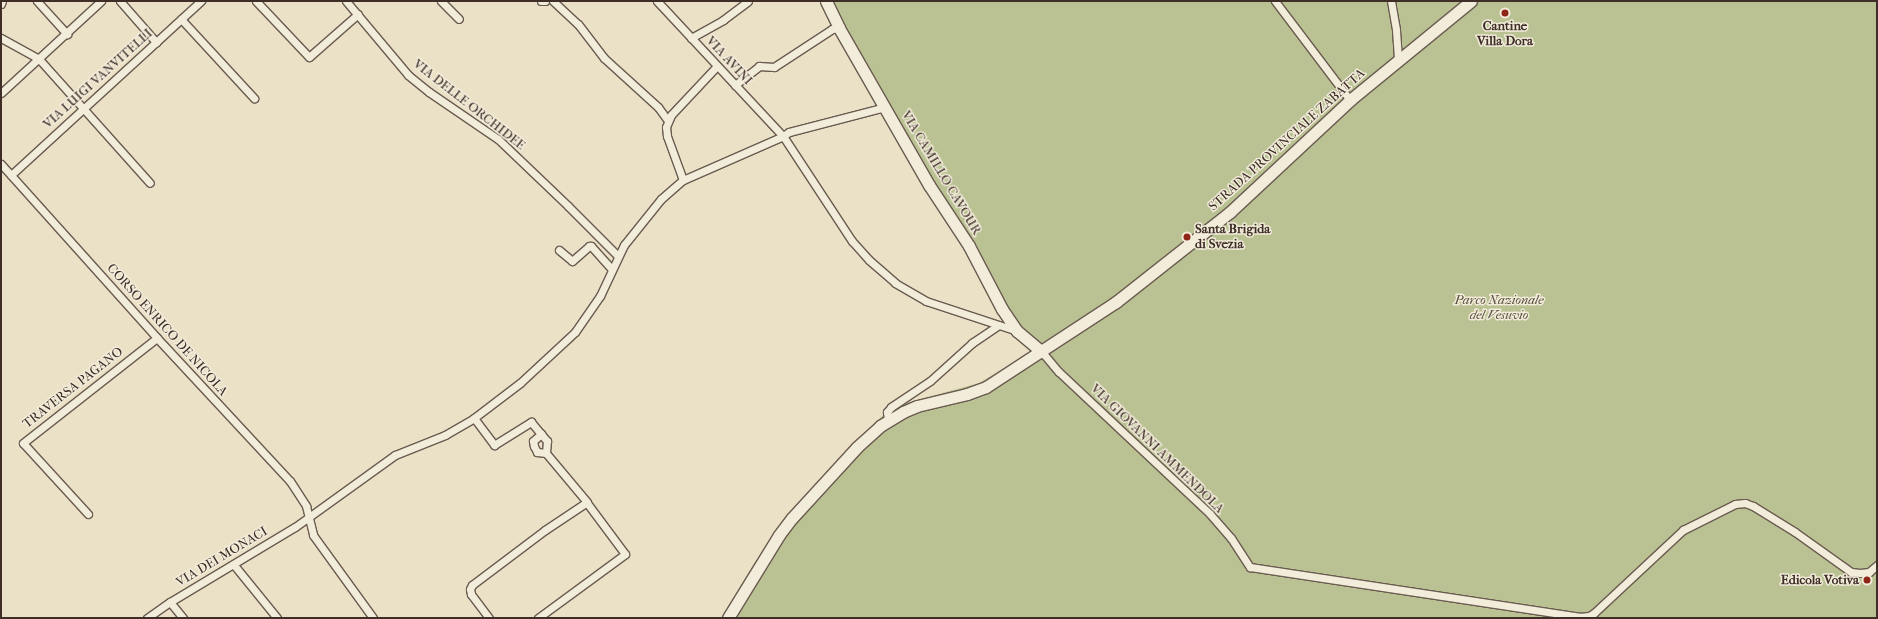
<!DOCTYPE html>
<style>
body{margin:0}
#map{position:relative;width:1878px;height:619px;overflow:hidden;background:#ebe1c6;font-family:"IM FELL French Canon",serif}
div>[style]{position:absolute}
.green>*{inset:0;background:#bac293}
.roads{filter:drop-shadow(1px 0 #6a5b50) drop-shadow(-1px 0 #6a5b50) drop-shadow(0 1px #6a5b50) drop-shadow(0 -1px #6a5b50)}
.street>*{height:7px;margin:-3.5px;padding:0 3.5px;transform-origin:3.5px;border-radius:3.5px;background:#f2ecda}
.secondary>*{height:11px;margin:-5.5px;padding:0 5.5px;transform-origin:5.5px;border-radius:5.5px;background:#f2ecda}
.dots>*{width:11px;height:11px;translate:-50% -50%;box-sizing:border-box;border:2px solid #f2ecda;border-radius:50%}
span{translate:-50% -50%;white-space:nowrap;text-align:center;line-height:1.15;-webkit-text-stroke:3px #f2ecda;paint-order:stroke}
.poi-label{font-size:13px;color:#3f2e28;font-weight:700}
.left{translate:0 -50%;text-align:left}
.right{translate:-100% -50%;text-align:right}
.street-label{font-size:13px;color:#3f2e28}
.park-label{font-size:13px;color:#584c3d;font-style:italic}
.frame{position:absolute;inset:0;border:2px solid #3f2e28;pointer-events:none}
</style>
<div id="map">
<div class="green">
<div style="clip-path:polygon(825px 1px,1877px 1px,1877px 618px,721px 618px,755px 562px,803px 500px,851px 447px,891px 407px,979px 383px,1033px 351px)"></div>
</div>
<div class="roads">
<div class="street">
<div style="left:37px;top:1px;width:45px;rotate:47.7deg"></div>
<div style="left:120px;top:1px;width:55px;rotate:48.7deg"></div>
<div style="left:256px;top:1px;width:77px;rotate:46.6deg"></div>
<div style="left:309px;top:57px;width:65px;rotate:-41.3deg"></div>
<div style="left:346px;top:1px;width:97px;rotate:50deg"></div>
<div style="left:408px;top:75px;width:27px;rotate:39deg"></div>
<div style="left:429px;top:92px;width:83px;rotate:34.3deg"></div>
<div style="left:498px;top:139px;width:97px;rotate:43.7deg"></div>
<div style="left:568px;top:206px;width:71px;rotate:45deg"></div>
<div style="left:441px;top:1px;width:25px;rotate:45deg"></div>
<div style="left:541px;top:1px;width:4px"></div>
<div style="left:553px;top:1px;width:34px;rotate:43deg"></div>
<div style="left:578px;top:24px;width:43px;rotate:52.6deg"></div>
<div style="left:604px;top:58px;width:73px;rotate:42.2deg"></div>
<div style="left:658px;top:107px;width:17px;rotate:54deg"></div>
<div style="left:657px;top:1px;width:185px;rotate:47deg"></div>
<div style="left:783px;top:136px;width:126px;rotate:56.7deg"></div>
<div style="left:852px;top:241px;width:25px;rotate:48deg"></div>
<div style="left:869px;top:260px;width:35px;rotate:41deg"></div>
<div style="left:895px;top:283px;width:36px;rotate:30deg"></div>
<div style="left:926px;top:301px;width:96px;rotate:18.2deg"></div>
<div style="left:1275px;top:1px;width:124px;rotate:52.9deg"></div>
<div style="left:1391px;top:1px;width:29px;rotate:80deg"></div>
<div style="left:1396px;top:30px;width:29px;rotate:86deg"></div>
<div style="left:1px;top:4px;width:3px;rotate:-72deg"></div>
<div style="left:181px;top:19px;width:108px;rotate:47.3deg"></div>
<div style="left:1px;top:38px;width:43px;rotate:28.9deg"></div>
<div style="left:39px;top:59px;width:166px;rotate:48.2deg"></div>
<div style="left:691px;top:38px;width:37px;rotate:-29deg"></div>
<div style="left:723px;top:20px;width:31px;rotate:-37deg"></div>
<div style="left:735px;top:85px;width:31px;rotate:-38deg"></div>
<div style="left:759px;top:66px;width:15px;rotate:4deg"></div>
<div style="left:774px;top:67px;width:69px;rotate:-33.2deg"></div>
<div style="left:832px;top:29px;width:7px;rotate:-8deg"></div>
<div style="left:1px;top:93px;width:136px;rotate:-42.6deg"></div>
<div style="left:1px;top:164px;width:234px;rotate:48.1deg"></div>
<div style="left:157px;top:338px;width:195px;rotate:47.1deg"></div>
<div style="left:290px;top:481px;width:30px;rotate:57deg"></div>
<div style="left:306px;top:506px;width:30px;rotate:76deg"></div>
<div style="left:313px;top:535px;width:102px;rotate:54.1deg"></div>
<div style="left:11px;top:175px;width:258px;rotate:-42.5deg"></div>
<div style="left:683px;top:180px;width:47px;rotate:-110deg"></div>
<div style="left:667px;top:136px;width:9px;rotate:-96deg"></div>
<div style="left:666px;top:127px;width:13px;rotate:-67deg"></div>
<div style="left:671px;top:115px;width:67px;rotate:-46.8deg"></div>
<div style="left:559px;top:250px;width:17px;rotate:40deg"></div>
<div style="left:572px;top:261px;width:23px;rotate:-41deg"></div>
<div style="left:589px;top:246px;width:2px"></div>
<div style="left:591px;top:246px;width:31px;rotate:48deg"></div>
<div style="left:1042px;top:352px;width:26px;rotate:50deg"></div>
<div style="left:1059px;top:372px;width:207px;rotate:43.2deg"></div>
<div style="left:1210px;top:514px;width:32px;rotate:49deg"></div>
<div style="left:1231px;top:538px;width:35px;rotate:57deg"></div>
<div style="left:1250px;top:567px;width:333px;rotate:8.6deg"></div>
<div style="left:1579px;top:617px;width:10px;rotate:-6deg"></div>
<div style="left:1589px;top:616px;width:6px;rotate:-31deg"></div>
<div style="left:1594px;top:613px;width:122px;rotate:-43deg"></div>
<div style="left:1683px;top:530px;width:58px;rotate:-26.6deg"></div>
<div style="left:1735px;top:504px;width:10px;rotate:-6deg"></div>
<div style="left:1745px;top:503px;width:9px;rotate:21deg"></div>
<div style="left:1753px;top:506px;width:49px;rotate:31.8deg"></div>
<div style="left:1795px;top:532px;width:69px;rotate:35.5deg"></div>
<div style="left:1851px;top:572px;width:9px;rotate:6deg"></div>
<div style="left:1860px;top:573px;width:9px;rotate:-6deg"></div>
<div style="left:1869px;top:572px;width:11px;rotate:-41deg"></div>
<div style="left:474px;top:418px;width:34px;rotate:53deg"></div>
<div style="left:494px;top:445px;width:44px;rotate:-31.9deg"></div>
<div style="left:531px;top:422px;width:25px;rotate:50deg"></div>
<div style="left:547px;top:441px;width:12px;rotate:95deg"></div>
<div style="left:888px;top:420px;width:8px;rotate:-97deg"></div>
<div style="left:887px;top:412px;width:6px;rotate:-51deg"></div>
<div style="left:891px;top:407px;width:47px;rotate:-33.7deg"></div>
<div style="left:930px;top:381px;width:57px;rotate:-42.1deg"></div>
<div style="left:972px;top:343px;width:32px;rotate:-34deg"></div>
<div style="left:88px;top:514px;width:96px;rotate:-132.5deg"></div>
<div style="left:23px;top:443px;width:170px;rotate:-38.1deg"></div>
<div style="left:234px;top:565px;width:68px;rotate:50.9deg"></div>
<div style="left:170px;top:602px;width:21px;rotate:51deg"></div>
<div style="left:147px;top:618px;width:28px;rotate:-35deg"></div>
<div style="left:170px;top:602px;width:146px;rotate:-31deg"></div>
<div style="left:295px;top:527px;width:123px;rotate:-35.8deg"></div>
<div style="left:395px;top:455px;width:54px;rotate:-21.8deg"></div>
<div style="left:445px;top:435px;width:34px;rotate:-30deg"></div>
<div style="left:474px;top:418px;width:58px;rotate:-37.3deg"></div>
<div style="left:520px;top:383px;width:75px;rotate:-42.8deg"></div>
<div style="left:575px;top:332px;width:44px;rotate:-55.2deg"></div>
<div style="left:600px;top:296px;width:56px;rotate:-64.8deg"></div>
<div style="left:624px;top:245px;width:59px;rotate:-51.2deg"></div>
<div style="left:661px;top:199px;width:29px;rotate:-41deg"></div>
<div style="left:683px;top:180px;width:109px;rotate:-23.7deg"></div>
<div style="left:783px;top:136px;width:7px;rotate:-34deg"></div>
<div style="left:789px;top:132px;width:99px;rotate:-14.6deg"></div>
<div style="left:489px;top:618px;width:30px;rotate:-127deg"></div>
<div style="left:471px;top:594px;width:5px;rotate:-101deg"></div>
<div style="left:470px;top:589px;width:4px;rotate:-63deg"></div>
<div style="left:472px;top:585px;width:91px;rotate:-37deg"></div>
<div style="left:545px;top:530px;width:50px;rotate:-33.7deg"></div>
<div style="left:587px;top:502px;width:64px;rotate:-129.9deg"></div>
<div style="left:546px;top:453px;width:9px;rotate:-174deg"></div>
<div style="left:537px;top:452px;width:7px;rotate:-117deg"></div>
<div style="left:534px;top:446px;width:5px;rotate:-101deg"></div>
<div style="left:533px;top:441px;width:11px;rotate:-41deg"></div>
<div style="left:538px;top:618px;width:108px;rotate:-36.3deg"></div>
<div style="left:625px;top:554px;width:64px;rotate:-126.7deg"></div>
</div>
<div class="secondary">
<div style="left:826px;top:1px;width:30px;rotate:64deg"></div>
<div style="left:839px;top:28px;width:181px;rotate:60.2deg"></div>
<div style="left:929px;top:185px;width:73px;rotate:56.7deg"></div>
<div style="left:969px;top:246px;width:71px;rotate:62.4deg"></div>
<div style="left:1002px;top:309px;width:27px;rotate:56deg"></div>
<div style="left:1017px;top:331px;width:33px;rotate:40deg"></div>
<div style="left:728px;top:618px;width:97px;rotate:-58.4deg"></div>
<div style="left:779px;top:535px;width:21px;rotate:-53deg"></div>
<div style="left:792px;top:518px;width:96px;rotate:-47.5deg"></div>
<div style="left:857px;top:447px;width:31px;rotate:-42deg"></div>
<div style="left:880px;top:426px;width:27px;rotate:-31deg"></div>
<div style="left:903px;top:412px;width:15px;rotate:-23deg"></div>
<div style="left:917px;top:406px;width:51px;rotate:-13.5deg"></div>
<div style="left:967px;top:394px;width:20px;rotate:-20deg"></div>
<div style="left:986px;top:387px;width:155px;rotate:-33.2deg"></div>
<div style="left:1116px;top:302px;width:145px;rotate:-38.3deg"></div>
<div style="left:1230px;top:212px;width:164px;rotate:-43deg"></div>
<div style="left:1350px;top:100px;width:156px;rotate:-39.3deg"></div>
</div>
</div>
<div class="dots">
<div style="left:1505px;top:13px;background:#8f2418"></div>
<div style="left:1187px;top:237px;background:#8f2418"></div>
<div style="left:1867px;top:580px;background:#8f2418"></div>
</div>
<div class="poi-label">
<span style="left:1505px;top:34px">Cantine<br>Villa Dora</span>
<span class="left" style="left:1195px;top:237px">Santa Brigida<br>di Svezia</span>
<span class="right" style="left:1859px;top:580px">Edicola Votiva</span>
</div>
<div class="street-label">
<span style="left:729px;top:61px;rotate:47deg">VIA AVINI</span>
<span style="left:98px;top:79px;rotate:-42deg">VIA LUIGI VANVITELLI</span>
<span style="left:469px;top:105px;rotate:38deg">VIA DELLE ORCHIDEE</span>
<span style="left:1287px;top:140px;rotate:-42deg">STRADA PROVINCIALE ZABATTA</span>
<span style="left:941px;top:173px;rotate:59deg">VIA CAMILLO CAVOUR</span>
<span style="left:167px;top:330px;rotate:48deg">CORSO ENRICO DE NICOLA</span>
<span style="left:73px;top:388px;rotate:-38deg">TRAVERSA PAGANO</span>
<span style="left:1157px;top:449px;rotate:44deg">VIA GIOVANNI AMMENDOLA</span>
<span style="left:222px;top:557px;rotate:-31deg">VIA DEI MONACI</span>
</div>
<div class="park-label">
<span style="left:1499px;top:308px">Parco Nazionale<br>del Vesuvio</span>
</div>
<div class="frame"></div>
</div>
